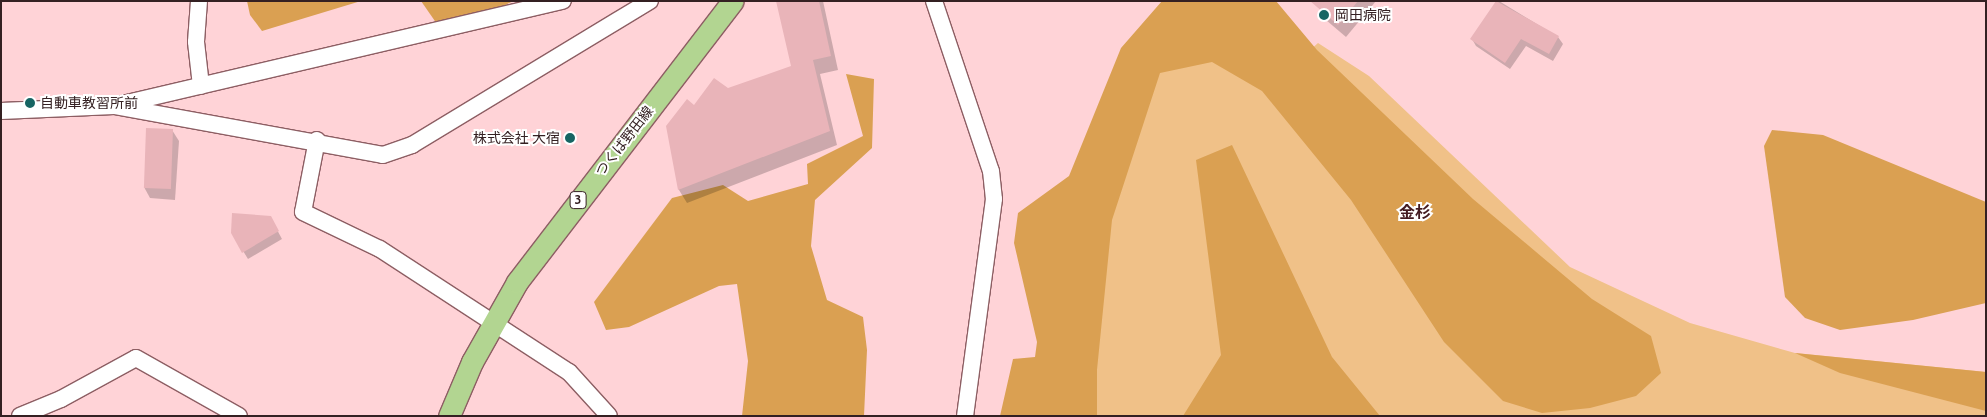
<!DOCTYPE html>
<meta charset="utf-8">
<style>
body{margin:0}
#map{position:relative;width:1987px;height:417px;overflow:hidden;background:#ffd3d7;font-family:Ubuntu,"Noto Sans JP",sans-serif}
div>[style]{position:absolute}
.green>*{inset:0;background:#f0c188}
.forest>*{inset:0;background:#daa052}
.shadow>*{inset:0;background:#0003;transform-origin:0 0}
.building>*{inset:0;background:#e9b4b9;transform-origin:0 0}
.roads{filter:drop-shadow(1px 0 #8d5e63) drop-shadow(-1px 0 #8d5e63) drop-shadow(0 1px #8d5e63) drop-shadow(0 -1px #8d5e63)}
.minor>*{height:16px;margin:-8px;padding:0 8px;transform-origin:8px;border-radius:8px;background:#fff}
.major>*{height:21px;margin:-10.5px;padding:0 10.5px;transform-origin:10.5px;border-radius:10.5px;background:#b2d591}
.dots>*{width:14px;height:14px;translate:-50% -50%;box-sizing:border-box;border:2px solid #fff;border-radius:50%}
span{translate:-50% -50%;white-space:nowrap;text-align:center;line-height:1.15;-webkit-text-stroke:4px #fff;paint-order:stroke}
.shield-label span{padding:1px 4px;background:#fff;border:1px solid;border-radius:4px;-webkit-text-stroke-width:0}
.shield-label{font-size:12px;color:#342022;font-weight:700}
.poi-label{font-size:14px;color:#342022}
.left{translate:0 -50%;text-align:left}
.right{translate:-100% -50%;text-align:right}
.street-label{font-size:14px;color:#342022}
.quarter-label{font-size:16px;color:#431b21;font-weight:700}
.frame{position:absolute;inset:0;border:2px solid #342022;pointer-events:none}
</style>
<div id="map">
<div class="green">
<div style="clip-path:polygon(1208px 6px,1270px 86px,1318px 43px,1369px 76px,1570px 267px,1690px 323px,1795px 353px,1986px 372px,1986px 416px,1089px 416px,1104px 131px)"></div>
</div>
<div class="forest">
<div style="clip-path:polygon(247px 1px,361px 1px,262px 31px,250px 15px)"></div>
<div style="clip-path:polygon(421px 1px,513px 1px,446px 37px)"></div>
<div style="clip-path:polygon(1162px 1px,1276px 1px,1317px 50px,1473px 199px,1592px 299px,1651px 336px,1661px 373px,1636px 396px,1590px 408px,1542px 413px,1503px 401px,1444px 342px,1351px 200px,1262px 91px,1212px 62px,1160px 73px,1112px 220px,1097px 370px,1097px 416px,1000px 416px,1013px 359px,1035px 357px,1037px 342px,1014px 243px,1018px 213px,1069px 176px,1121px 48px)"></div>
<div style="clip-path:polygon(846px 74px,874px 79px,872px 148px,815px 200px,811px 246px,827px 300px,863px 317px,867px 350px,864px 416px,742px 416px,748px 361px,737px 284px,719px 286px,629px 327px,606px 330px,594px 302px,672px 198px,723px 185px,748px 201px,808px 184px,807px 164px,863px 136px)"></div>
<div style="clip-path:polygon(1772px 130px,1823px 135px,1986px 202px,1986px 303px,1913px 320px,1840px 330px,1805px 318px,1785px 297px,1764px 146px)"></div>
<div style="clip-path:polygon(1232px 145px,1332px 357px,1380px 416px,1183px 416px,1221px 355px,1196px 160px)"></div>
<div style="clip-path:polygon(1795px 353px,1986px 372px,1986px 411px,1840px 373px)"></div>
</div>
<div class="shadow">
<div style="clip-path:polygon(777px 1px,823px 1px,838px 70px,820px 74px,837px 145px,687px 203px,679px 190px,668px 126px,728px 90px,792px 67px)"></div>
<div style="clip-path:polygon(1315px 1px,1376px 1px,1346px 37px,1326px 20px)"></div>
<div style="clip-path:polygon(1499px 1px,1558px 37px,1563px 44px,1553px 61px,1526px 46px,1510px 69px,1476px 46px,1472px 39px)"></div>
<div style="clip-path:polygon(172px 130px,179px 141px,175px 200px,150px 198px,144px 187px)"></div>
<div style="left:1px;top:141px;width:3px;height:28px;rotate:72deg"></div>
<div style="clip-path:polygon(270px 217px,282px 239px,248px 259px,232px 233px)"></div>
</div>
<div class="building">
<div style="clip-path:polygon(776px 1px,819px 1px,831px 56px,813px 60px,830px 131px,678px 190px,666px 126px,687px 99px,694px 105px,714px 78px,728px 88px,791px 66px)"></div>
<div style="clip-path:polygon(1310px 1px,1358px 1px,1338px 25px)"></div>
<div style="clip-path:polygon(1496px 1px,1559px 36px,1549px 54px,1521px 39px,1505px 63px,1470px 39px)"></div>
<div style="left:146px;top:128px;width:27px;height:60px;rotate:2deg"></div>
<div style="clip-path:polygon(232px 213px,271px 216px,279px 231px,242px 253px,231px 233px)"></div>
</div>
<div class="roads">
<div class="minor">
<div style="left:199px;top:1px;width:41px;rotate:94.2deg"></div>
<div style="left:196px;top:42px;width:44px;rotate:83.5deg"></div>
<div style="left:934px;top:1px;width:179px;rotate:71.5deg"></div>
<div style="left:991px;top:171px;width:28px;rotate:84deg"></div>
<div style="left:994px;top:199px;width:219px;rotate:97.6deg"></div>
<div style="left:114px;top:106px;width:273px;rotate:10.3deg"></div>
<div style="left:383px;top:155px;width:31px;rotate:-19deg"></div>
<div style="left:412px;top:145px;width:278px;rotate:-31.2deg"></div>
<div style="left:1px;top:111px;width:113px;rotate:-2.5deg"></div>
<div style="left:114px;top:106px;width:461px;rotate:-13.2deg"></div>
<div style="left:317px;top:140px;width:73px;rotate:101deg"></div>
<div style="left:303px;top:212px;width:85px;rotate:25.7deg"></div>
<div style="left:380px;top:249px;width:225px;rotate:33.1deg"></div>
<div style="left:569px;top:372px;width:59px;rotate:47.7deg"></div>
<div style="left:20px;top:416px;width:44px;rotate:-22.5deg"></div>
<div style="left:61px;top:399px;width:85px;rotate:-28.7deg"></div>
<div style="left:136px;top:358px;width:118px;rotate:29.4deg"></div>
</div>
<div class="major">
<div style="left:449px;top:416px;width:59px;rotate:-66.9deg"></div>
<div style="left:472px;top:362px;width:92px;rotate:-60.6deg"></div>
<div style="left:517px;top:282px;width:354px;rotate:-52.5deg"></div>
</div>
</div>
<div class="dots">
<div style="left:1324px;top:15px;background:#176563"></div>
<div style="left:30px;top:103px;background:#176563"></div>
<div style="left:570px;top:138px;background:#176563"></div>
</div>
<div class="shield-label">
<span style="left:578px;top:200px">3</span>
</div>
<div class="poi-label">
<span class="left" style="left:1335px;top:15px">岡田病院</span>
<span class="left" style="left:40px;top:103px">自動車教習所前</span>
<span class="right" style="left:560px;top:138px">株式会社 大宿</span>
</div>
<div class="street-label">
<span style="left:624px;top:141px;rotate:-52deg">つくば野田線</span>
</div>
<div class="quarter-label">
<span style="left:1415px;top:212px">金杉</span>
</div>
<div class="frame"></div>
</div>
